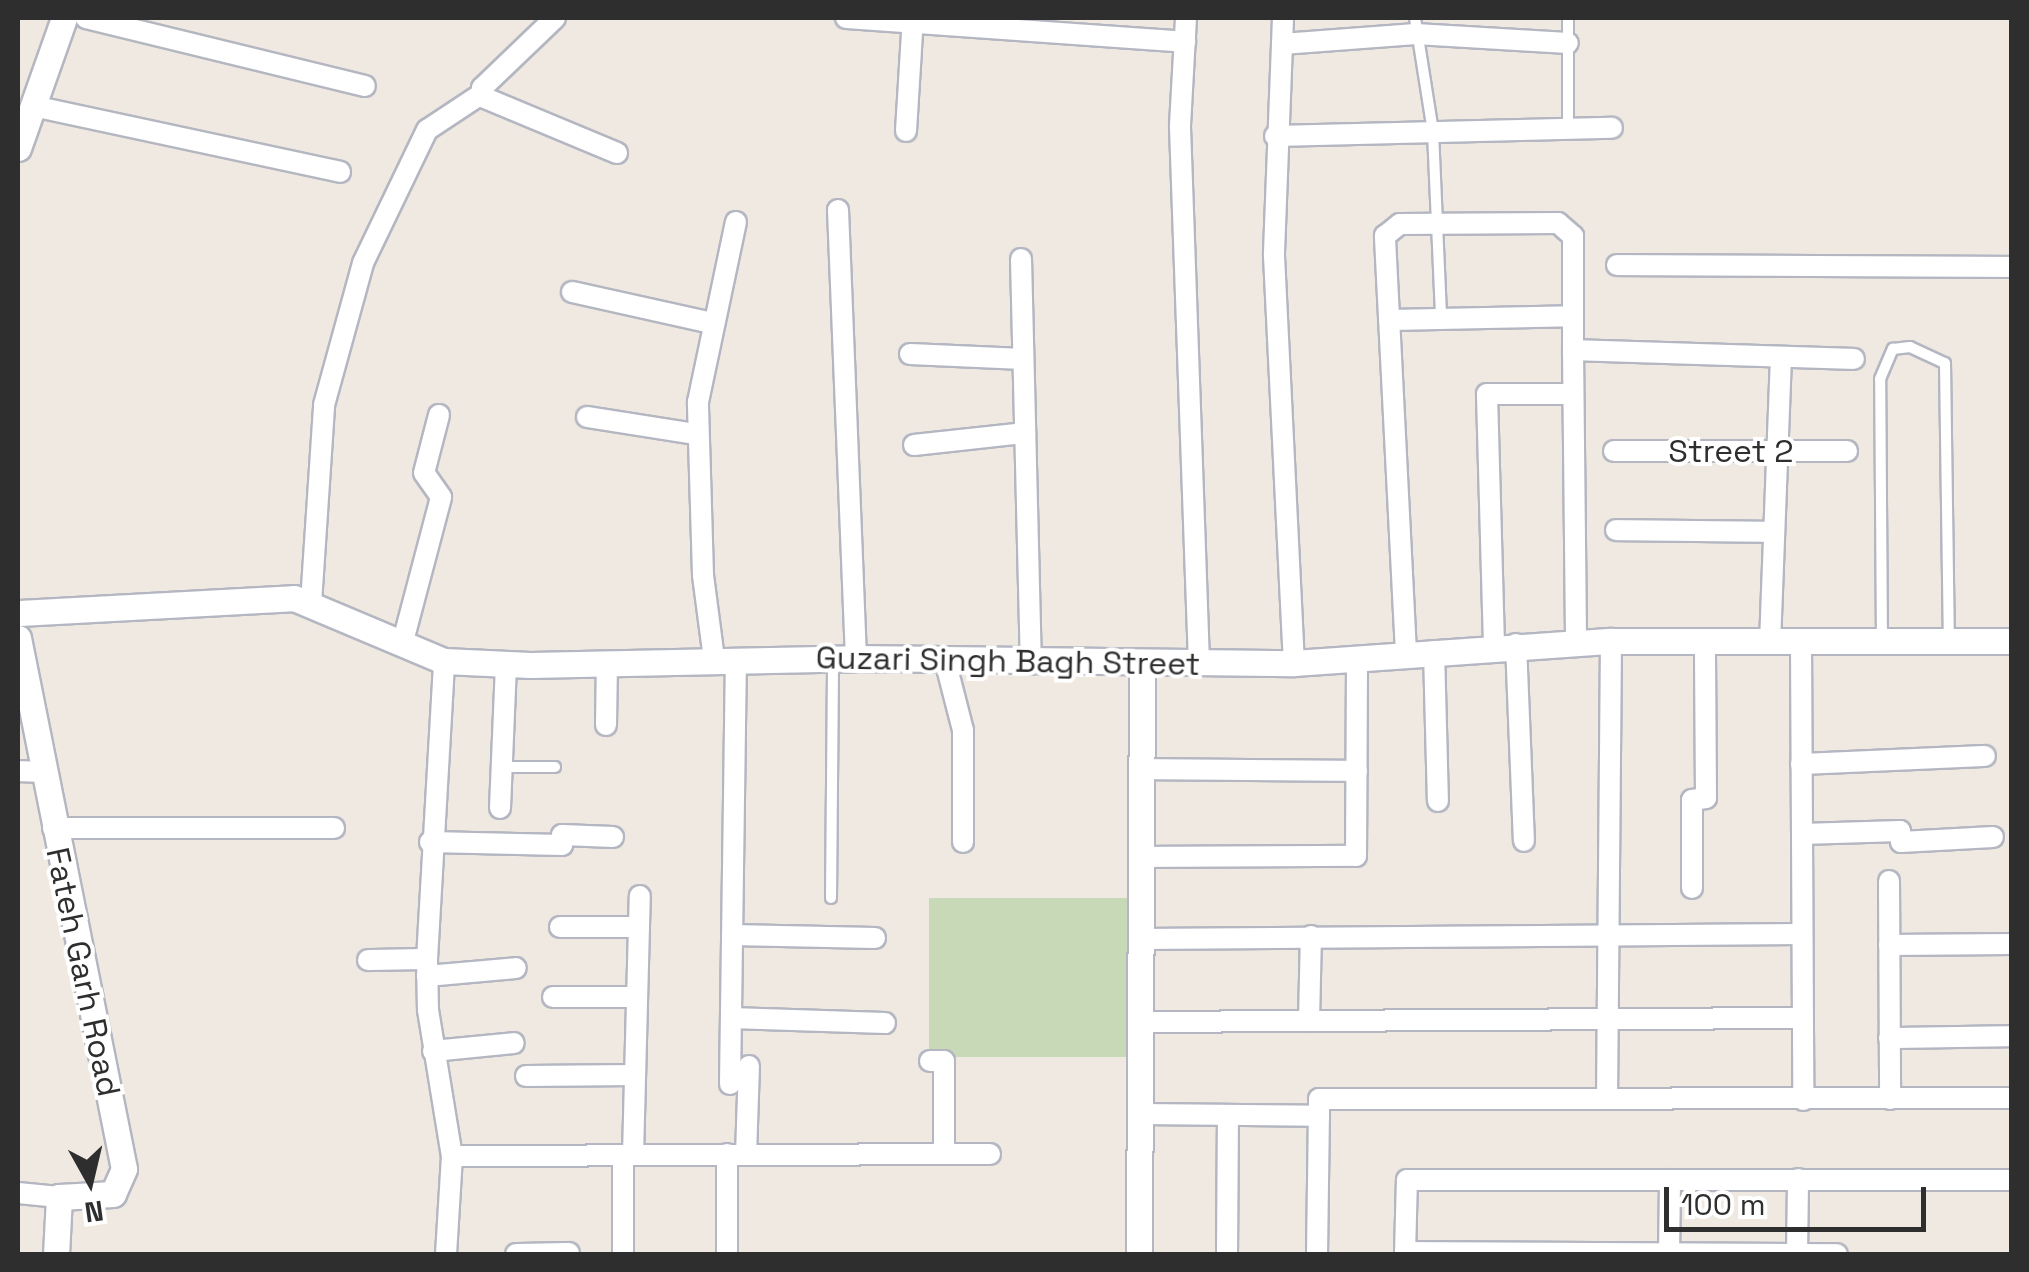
<!DOCTYPE html>
<style>
body{margin:0}
#map{position:relative;width:2029px;height:1272px;overflow:hidden;background:#efe9e1;font-family:"Space Grotesk",sans-serif}
div>[style]{position:absolute}
.cemetery>*{inset:0;background:#c8d9b8;transform-origin:0 0}
.roads{filter:drop-shadow(2px 0 #b4b7c1) drop-shadow(-2px 0 #b4b7c1) drop-shadow(0 2px #b4b7c1) drop-shadow(0 -2px #b4b7c1)}
.service>*{height:10px;margin:-5px;padding:0 5px;transform-origin:5px;border-radius:5px;background:#fff}
.minor>*{height:20px;margin:-10px;padding:0 10px;transform-origin:10px;border-radius:10px;background:#fff}
.tertiary>*{height:25px;margin:-12.5px;padding:0 12.5px;transform-origin:12.5px;border-radius:12.5px;background:#fff}
span{translate:-50% -50%;white-space:nowrap;text-align:center;line-height:1.15;-webkit-text-stroke:8px #fff;paint-order:stroke}
.street-label{font-size:32px;color:#2e2e2e}
.frame{position:absolute;inset:0;border:20px solid #2e2e2e;pointer-events:none}
.north{position:absolute;left:40px;top:1132px;width:100px;height:100px;-webkit-text-stroke:8px #fff;paint-order:stroke;rotate:172deg;font-size:28px;font-weight:700;line-height:40px;text-align:center;color:#2e2e2e}
.north::after{content:'';display:block;margin:auto;width:35px;height:45px;background:#2e2e2e;clip-path:polygon(50% 0,100% 100%,50% 72%,0 100%)}
.scale{position:absolute;left:1664px;top:1187px;width:262px;height:45px;box-sizing:border-box;border:5px solid #2e2e2e;border-top:0;padding-left:12px;font-size:30px;line-height:35px;white-space:nowrap;color:#2e2e2e;-webkit-text-stroke:8px #fff;paint-order:stroke}
</style>
<div id="map">
<div class="cemetery">
<div style="left:929px;top:898px;width:211px;height:159px"></div>
</div>
<div class="roads">
<div class="service">
<div style="left:1415px;top:18px;width:115px;rotate:81deg"></div>
<div style="left:1433px;top:132px;width:186px;rotate:87.5deg"></div>
<div style="left:1568px;top:129px;width:111px;rotate:-90deg"></div>
<div style="left:1882px;top:642px;width:263px;rotate:-90.4deg"></div>
<div style="left:1880px;top:379px;width:33px;rotate:-67deg"></div>
<div style="left:1893px;top:349px;width:17px;rotate:-7deg"></div>
<div style="left:1910px;top:347px;width:38px;rotate:25deg"></div>
<div style="left:1945px;top:363px;width:278px;rotate:89.2deg"></div>
<div style="left:501px;top:767px;width:54px"></div>
<div style="left:831px;top:898px;width:239px;rotate:-89.5deg"></div>
</div>
<div class="minor">
<div style="left:86px;top:18px;width:287px;rotate:13.7deg"></div>
<div style="left:555px;top:18px;width:101px;rotate:136.2deg"></div>
<div style="left:482px;top:88px;width:10px;rotate:73deg"></div>
<div style="left:485px;top:98px;width:143px;rotate:22.6deg"></div>
<div style="left:846px;top:18px;width:340px;rotate:4deg"></div>
<div style="left:1186px;top:18px;width:109px;rotate:93.2deg"></div>
<div style="left:1180px;top:127px;width:536px;rotate:87.97deg"></div>
<div style="left:1283px;top:18px;width:238px;rotate:92.2deg"></div>
<div style="left:1274px;top:256px;width:407px;rotate:87.2deg"></div>
<div style="left:1282px;top:44px;width:134px;rotate:-4.3deg"></div>
<div style="left:1416px;top:34px;width:152px;rotate:3.4deg"></div>
<div style="left:33px;top:106px;width:314px;rotate:12.1deg"></div>
<div style="left:906px;top:131px;width:113px;rotate:-86.5deg"></div>
<div style="left:1275px;top:136px;width:337px;rotate:-1.4deg"></div>
<div style="left:838px;top:210px;width:448px;rotate:87.7deg"></div>
<div style="left:1021px;top:259px;width:405px;rotate:88.6deg"></div>
<div style="left:1617px;top:265px;width:395px;rotate:0.3deg"></div>
<div style="left:572px;top:292px;width:143px;rotate:12.5deg"></div>
<div style="left:1389px;top:320px;width:184px;rotate:-1.2deg"></div>
<div style="left:1573px;top:350px;width:292px;rotate:89.4deg"></div>
<div style="left:910px;top:354px;width:113px;rotate:2.5deg"></div>
<div style="left:587px;top:417px;width:110px;rotate:8.9deg"></div>
<div style="left:914px;top:445px;width:112px;rotate:-6.2deg"></div>
<div style="left:1614px;top:451px;width:233px"></div>
<div style="left:1616px;top:530px;width:158px;rotate:0.7deg"></div>
<div style="left:311px;top:603px;width:198px;rotate:-86.2deg"></div>
<div style="left:324px;top:405px;width:147px;rotate:-74.6deg"></div>
<div style="left:363px;top:263px;width:148px;rotate:-64.3deg"></div>
<div style="left:427px;top:130px;width:67px;rotate:-33.5deg"></div>
<div style="left:1770px;top:643px;width:286px;rotate:-87.8deg"></div>
<div style="left:1516px;top:644px;width:197px;rotate:87.7deg"></div>
<div style="left:1801px;top:644px;width:456px;rotate:89.7deg"></div>
<div style="left:402px;top:645px;width:153px;rotate:-75.2deg"></div>
<div style="left:441px;top:497px;width:29px;rotate:-125deg"></div>
<div style="left:424px;top:473px;width:60px;rotate:-75.5deg"></div>
<div style="left:1494px;top:646px;width:252px;rotate:-91.6deg"></div>
<div style="left:1487px;top:394px;width:86px"></div>
<div style="left:1434px;top:651px;width:150px;rotate:88.5deg"></div>
<div style="left:1406px;top:653px;width:418px;rotate:-92.9deg"></div>
<div style="left:1385px;top:236px;width:19px;rotate:-39deg"></div>
<div style="left:1400px;top:224px;width:158px;rotate:-0.4deg"></div>
<div style="left:1558px;top:223px;width:20px;rotate:41deg"></div>
<div style="left:1573px;top:236px;width:114px;rotate:90deg"></div>
<div style="left:1573px;top:350px;width:281px;rotate:1.8deg"></div>
<div style="left:714px;top:659px;width:85px;rotate:-97.5deg"></div>
<div style="left:703px;top:575px;width:173px;rotate:-91.7deg"></div>
<div style="left:698px;top:402px;width:184px;rotate:-78.1deg"></div>
<div style="left:946px;top:664px;width:68px;rotate:75.6deg"></div>
<div style="left:963px;top:730px;width:112px;rotate:90deg"></div>
<div style="left:606px;top:725px;width:63px;rotate:-89.1deg"></div>
<div style="left:1801px;top:764px;width:184px;rotate:-2.5deg"></div>
<div style="left:1142px;top:769px;width:215px;rotate:0.5deg"></div>
<div style="left:18px;top:771px;width:25px;rotate:2deg"></div>
<div style="left:500px;top:808px;width:144px;rotate:-87.6deg"></div>
<div style="left:53px;top:828px;width:281px"></div>
<div style="left:1802px;top:834px;width:98px;rotate:-1.8deg"></div>
<div style="left:1900px;top:831px;width:11px;rotate:85deg"></div>
<div style="left:1901px;top:842px;width:92px;rotate:-3.1deg"></div>
<div style="left:430px;top:842px;width:132px;rotate:1.3deg"></div>
<div style="left:562px;top:845px;width:10px;rotate:-90deg"></div>
<div style="left:562px;top:835px;width:51px;rotate:2.2deg"></div>
<div style="left:1141px;top:857px;width:215px;rotate:-0.3deg"></div>
<div style="left:1356px;top:856px;width:198px;rotate:-89.7deg"></div>
<div style="left:1889px;top:881px;width:218px;rotate:89.7deg"></div>
<div style="left:1692px;top:888px;width:88px;rotate:-90deg"></div>
<div style="left:1692px;top:800px;width:14px;rotate:-8deg"></div>
<div style="left:1706px;top:798px;width:157px;rotate:-90.4deg"></div>
<div style="left:560px;top:927px;width:79px"></div>
<div style="left:732px;top:935px;width:143px;rotate:1.2deg"></div>
<div style="left:1141px;top:939px;width:661px;rotate:-0.43deg"></div>
<div style="left:1889px;top:945px;width:123px;rotate:-0.5deg"></div>
<div style="left:427px;top:959px;width:51px;rotate:88.9deg"></div>
<div style="left:428px;top:1010px;width:148px;rotate:80.7deg"></div>
<div style="left:452px;top:1156px;width:98px;rotate:93.5deg"></div>
<div style="left:368px;top:960px;width:59px;rotate:-1deg"></div>
<div style="left:427px;top:959px;width:298px;rotate:-86.7deg"></div>
<div style="left:427px;top:976px;width:89px;rotate:-5.1deg"></div>
<div style="left:553px;top:997px;width:84px"></div>
<div style="left:731px;top:1018px;width:154px;rotate:1.9deg"></div>
<div style="left:1309px;top:1021px;width:85px;rotate:-88.7deg"></div>
<div style="left:1141px;top:1022px;width:661px;rotate:-0.35deg"></div>
<div style="left:1889px;top:1038px;width:123px;rotate:-0.9deg"></div>
<div style="left:433px;top:1051px;width:81px;rotate:-5.6deg"></div>
<div style="left:930px;top:1061px;width:14px"></div>
<div style="left:944px;top:1061px;width:93px;rotate:90deg"></div>
<div style="left:526px;top:1076px;width:109px;rotate:-0.5deg"></div>
<div style="left:730px;top:1084px;width:425px;rotate:-89.2deg"></div>
<div style="left:1607px;top:1099px;width:458px;rotate:-89.5deg"></div>
<div style="left:1141px;top:1114px;width:178px;rotate:0.6deg"></div>
<div style="left:1319px;top:1116px;width:17px;rotate:-90deg"></div>
<div style="left:1319px;top:1099px;width:693px;rotate:-0.08deg"></div>
<div style="left:727px;top:1154px;width:100px;rotate:90deg"></div>
<div style="left:623px;top:1155px;width:99px;rotate:90deg"></div>
<div style="left:633px;top:1155px;width:259px;rotate:-88.5deg"></div>
<div style="left:746px;top:1155px;width:89px;rotate:-88.1deg"></div>
<div style="left:452px;top:1156px;width:538px;rotate:-0.21deg"></div>
<div style="left:18px;top:1193px;width:41px;rotate:5.6deg"></div>
<div style="left:1405px;top:1252px;width:432px;rotate:0.3deg"></div>
<div style="left:516px;top:1254px;width:53px;rotate:-1.1deg"></div>
<div style="left:1227px;top:1254px;width:139px;rotate:-89.6deg"></div>
<div style="left:1317px;top:1254px;width:138px;rotate:-89.2deg"></div>
<div style="left:1405px;top:1254px;width:74px;rotate:-88.5deg"></div>
<div style="left:1407px;top:1180px;width:605px"></div>
<div style="left:1669px;top:1254px;width:74px;rotate:-89.2deg"></div>
<div style="left:1797px;top:1254px;width:75px;rotate:-89.2deg"></div>
</div>
<div class="tertiary">
<div style="left:18px;top:148px;width:138px;rotate:-70.5deg"></div>
<div style="left:18px;top:613px;width:276px;rotate:-3.1deg"></div>
<div style="left:294px;top:598px;width:163px;rotate:22.8deg"></div>
<div style="left:444px;top:661px;width:86px;rotate:2.7deg"></div>
<div style="left:530px;top:665px;width:326px;rotate:-1.2deg"></div>
<div style="left:856px;top:658px;width:438px;rotate:0.7deg"></div>
<div style="left:1294px;top:663px;width:318px;rotate:-4deg"></div>
<div style="left:1611px;top:641px;width:401px"></div>
<div style="left:18px;top:638px;width:541px;rotate:78.71deg"></div>
<div style="left:124px;top:1169px;width:27px;rotate:114deg"></div>
<div style="left:113px;top:1194px;width:54px;rotate:176.8deg"></div>
<div style="left:59px;top:1197px;width:57px;rotate:93deg"></div>
<div style="left:1139px;top:1254px;width:592px;rotate:-89.71deg"></div>
</div>
</div>
<div class="street-label">
<span style="left:1731px;top:451px">Street 2</span>
<span style="left:1008px;top:661px;rotate:1deg">Guzari Singh Bagh Street</span>
<span style="left:83px;top:972px;rotate:78deg">Fateh Garh Road</span>
</div>
<div class="frame"></div>
<div class="north">N</div>
<div class="scale">100 m</div>
</div>
